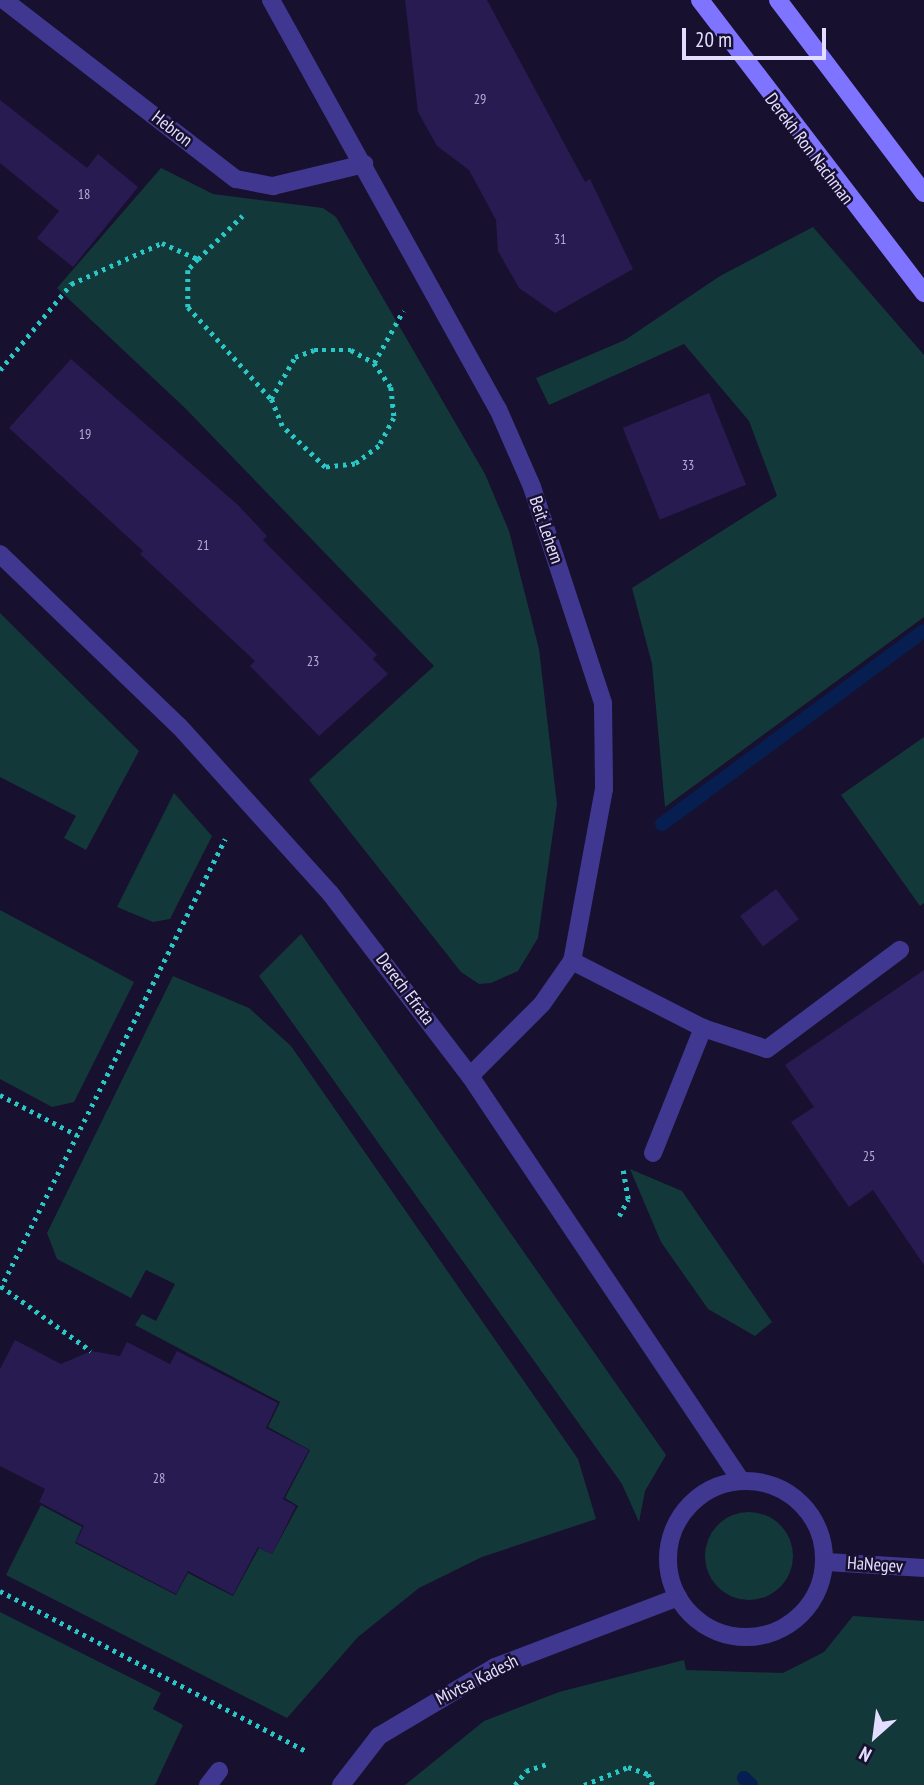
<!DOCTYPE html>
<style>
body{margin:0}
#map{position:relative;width:924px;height:1785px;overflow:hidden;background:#17102e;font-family:"PT Sans Narrow",sans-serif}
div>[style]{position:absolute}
.green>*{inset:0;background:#133839}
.round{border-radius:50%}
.stream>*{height:14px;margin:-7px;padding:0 7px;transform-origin:7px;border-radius:7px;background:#071e50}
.building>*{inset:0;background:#281b51;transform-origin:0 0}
.path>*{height:4.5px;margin-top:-2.25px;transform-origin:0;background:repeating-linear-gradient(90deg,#29c8c6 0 3.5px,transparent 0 8.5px)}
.lane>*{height:18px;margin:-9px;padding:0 9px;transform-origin:9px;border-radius:9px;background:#403890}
.street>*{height:18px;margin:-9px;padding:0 9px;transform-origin:9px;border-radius:9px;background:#403890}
.street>.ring{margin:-9px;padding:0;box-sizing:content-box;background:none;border:18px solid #403890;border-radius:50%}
.secondary>*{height:18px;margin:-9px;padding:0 9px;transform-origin:9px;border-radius:9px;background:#7f74ff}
span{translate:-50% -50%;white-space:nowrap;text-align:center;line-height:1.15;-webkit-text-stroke:5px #17102e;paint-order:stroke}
.number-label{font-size:14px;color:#b4acd4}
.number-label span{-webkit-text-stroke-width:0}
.street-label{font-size:18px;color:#e3ddff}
.north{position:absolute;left:840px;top:1701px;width:70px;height:70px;-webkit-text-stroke:5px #17102e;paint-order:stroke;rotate:208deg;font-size:19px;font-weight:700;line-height:28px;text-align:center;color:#e3ddff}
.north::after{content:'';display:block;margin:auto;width:24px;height:32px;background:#e3ddff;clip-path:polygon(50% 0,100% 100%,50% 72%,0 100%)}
.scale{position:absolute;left:682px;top:28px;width:144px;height:32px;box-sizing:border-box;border:4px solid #e3ddff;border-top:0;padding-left:9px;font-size:21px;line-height:24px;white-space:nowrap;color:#e3ddff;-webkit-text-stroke:5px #17102e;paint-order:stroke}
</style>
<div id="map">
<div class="green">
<div style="clip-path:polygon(161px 168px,213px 194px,323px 208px,336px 217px,485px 474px,509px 531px,539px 649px,557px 804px,538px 938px,518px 971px,491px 983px,479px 984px,461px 972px,309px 780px,434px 666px,185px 408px,57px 288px)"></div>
<div style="clip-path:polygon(813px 227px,924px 355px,924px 617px,665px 807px,652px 664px,632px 588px,777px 496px,749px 421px,684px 344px,549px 405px,536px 378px,625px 340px,720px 276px)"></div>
<div style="clip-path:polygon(0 613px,139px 751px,86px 850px,64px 838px,76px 816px,0 777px)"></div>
<div style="clip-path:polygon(924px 737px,924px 903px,920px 906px,841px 795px)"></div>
<div style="clip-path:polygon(174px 793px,212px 836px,170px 919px,153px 922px,117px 907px)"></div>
<div style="clip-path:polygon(0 910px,134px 982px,74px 1102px,52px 1107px,0 1079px)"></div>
<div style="clip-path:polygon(301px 934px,666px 1455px,645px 1491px,639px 1522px,622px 1484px,259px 976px)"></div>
<div style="clip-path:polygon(173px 976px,249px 1008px,291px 1046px,578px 1459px,596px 1519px,482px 1557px,419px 1588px,358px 1637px,287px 1718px,6px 1575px,41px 1505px,82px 1527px,75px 1543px,176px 1595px,188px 1573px,233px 1596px,259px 1548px,272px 1554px,298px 1506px,285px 1498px,310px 1450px,268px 1427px,280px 1402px,135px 1325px,142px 1314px,156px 1321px,175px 1284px,146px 1270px,131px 1298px,57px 1259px,47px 1233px)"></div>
<div style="clip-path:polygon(630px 1169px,682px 1191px,772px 1322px,755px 1336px,708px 1309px,661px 1242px)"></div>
<div class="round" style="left:705px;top:1512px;width:88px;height:88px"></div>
<div style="clip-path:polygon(0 1612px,161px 1693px,153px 1709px,183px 1725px,155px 1785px,0 1785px)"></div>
<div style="clip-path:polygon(853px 1616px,924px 1621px,924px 1785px,405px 1785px,484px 1721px,559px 1692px,684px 1660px,686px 1670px,783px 1673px,824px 1652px)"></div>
</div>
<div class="stream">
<div style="left:662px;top:824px;width:325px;rotate:-36.4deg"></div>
<div style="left:744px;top:1778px;width:10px;rotate:45deg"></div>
</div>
<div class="building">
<div style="clip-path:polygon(405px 0,487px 0,585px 182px,590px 179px,633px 269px,555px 313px,519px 288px,498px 251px,496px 220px,469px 170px,437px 146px,418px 112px)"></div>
<div style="clip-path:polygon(0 100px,87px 168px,98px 154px,138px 187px,73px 267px,37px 238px,59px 211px,0 163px)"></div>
<div style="clip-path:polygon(71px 359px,238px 505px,267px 536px,263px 540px,377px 655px,373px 659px,388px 674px,319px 736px,250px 666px,255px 661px,140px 554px,143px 551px,9px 428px)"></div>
<div style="left:709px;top:393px;width:99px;height:93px;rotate:68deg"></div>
<div style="left:776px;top:889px;width:38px;height:45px;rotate:53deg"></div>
<div style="clip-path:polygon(924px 970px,924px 1265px,873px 1190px,849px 1207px,791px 1122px,814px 1107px,785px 1065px)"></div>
<div style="clip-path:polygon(15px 1340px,61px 1364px,91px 1351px,120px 1356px,127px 1342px,170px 1364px,177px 1351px,278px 1403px,266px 1428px,309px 1450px,283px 1499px,296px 1506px,272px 1554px,258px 1547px,233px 1595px,188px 1571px,176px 1594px,76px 1542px,84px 1526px,39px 1502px,45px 1489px,0 1466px,0 1369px)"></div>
</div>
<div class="path">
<div style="left:198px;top:259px;width:15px;rotate:132deg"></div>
<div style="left:188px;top:270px;width:37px;rotate:90deg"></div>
<div style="left:188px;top:307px;width:124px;rotate:47.9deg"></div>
<div style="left:314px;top:350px;width:37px"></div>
<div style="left:351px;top:350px;width:26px;rotate:29deg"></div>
<div style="left:374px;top:363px;width:29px;rotate:55deg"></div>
<div style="left:391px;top:387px;width:31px;rotate:84deg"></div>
<div style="left:394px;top:418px;width:32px;rotate:118deg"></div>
<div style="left:379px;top:446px;width:30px;rotate:143deg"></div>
<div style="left:355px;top:464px;width:30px;rotate:174deg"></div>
<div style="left:325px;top:467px;width:59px;rotate:-136.4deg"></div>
<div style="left:282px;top:426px;width:29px;rotate:-112deg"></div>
<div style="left:271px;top:399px;width:48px;rotate:-60.3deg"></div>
<div style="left:295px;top:357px;width:20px;rotate:-20deg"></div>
<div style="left:374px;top:363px;width:60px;rotate:-60.9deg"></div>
<div style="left:0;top:370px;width:112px;rotate:-50.5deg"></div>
<div style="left:71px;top:284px;width:100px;rotate:-24.3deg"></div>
<div style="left:162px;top:243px;width:39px;rotate:24deg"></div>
<div style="left:198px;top:259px;width:62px;rotate:-44.3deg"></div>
<div style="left:0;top:1095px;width:87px;rotate:27.5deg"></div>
<div style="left:619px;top:1216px;width:19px;rotate:-62deg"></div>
<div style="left:628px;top:1199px;width:29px;rotate:-100deg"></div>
<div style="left:1px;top:1286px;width:111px;rotate:35.8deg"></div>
<div style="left:0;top:1289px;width:503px;rotate:-63.43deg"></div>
<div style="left:0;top:1591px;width:348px;rotate:27.6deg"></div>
<div style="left:515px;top:1785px;width:18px;rotate:-52deg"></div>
<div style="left:526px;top:1771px;width:22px;rotate:-18deg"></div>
<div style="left:584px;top:1785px;width:48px;rotate:-22.2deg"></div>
<div style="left:628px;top:1767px;width:21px;rotate:19deg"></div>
<div style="left:648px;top:1774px;width:12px;rotate:66deg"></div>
</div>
<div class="lane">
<div style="left:572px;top:961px;width:147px;rotate:27.1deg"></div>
<div style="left:703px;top:1028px;width:67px;rotate:18.2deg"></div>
<div style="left:767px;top:1049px;width:166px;rotate:-36.7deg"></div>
<div style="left:653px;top:1153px;width:135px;rotate:-68.2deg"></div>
<div style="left:208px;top:1785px;width:18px;rotate:-52deg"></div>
</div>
<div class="street">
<div style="left:4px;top:0;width:293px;rotate:37.7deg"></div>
<div style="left:236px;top:179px;width:38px;rotate:11deg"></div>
<div style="left:273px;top:186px;width:94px;rotate:-13.6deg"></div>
<div style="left:271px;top:0;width:468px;rotate:61deg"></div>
<div style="left:498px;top:409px;width:85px;rotate:66.4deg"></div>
<div style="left:532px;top:487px;width:227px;rotate:71.8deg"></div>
<div style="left:603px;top:703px;width:86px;rotate:89.3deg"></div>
<div style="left:604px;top:789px;width:175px;rotate:100.5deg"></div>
<div style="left:572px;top:961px;width:52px;rotate:124.9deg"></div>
<div style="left:542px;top:1004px;width:102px;rotate:135deg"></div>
<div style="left:0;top:554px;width:248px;rotate:43.9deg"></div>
<div style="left:179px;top:726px;width:225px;rotate:47.9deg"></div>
<div style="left:330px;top:893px;width:230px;rotate:52.6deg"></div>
<div style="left:470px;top:1076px;width:486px;rotate:56.2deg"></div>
<div class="ring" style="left:668px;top:1481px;width:138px;height:138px"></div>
<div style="left:827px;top:1562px;width:97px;rotate:3.5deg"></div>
<div style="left:341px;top:1785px;width:62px;rotate:-52.2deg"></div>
<div style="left:379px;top:1736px;width:135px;rotate:-30.7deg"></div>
<div style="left:495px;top:1667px;width:196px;rotate:-20.9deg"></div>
</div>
<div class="secondary">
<div style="left:700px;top:0;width:369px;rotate:52.6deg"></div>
<div style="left:778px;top:0;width:242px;rotate:52.9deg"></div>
</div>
<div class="number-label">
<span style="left:480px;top:99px">29</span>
<span style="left:84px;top:194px">18</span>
<span style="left:560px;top:239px">31</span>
<span style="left:85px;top:434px">19</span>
<span style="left:688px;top:465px">33</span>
<span style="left:203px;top:545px">21</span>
<span style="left:313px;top:661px">23</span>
<span style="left:869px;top:1156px">25</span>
<span style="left:159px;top:1478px">28</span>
</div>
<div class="street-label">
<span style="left:172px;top:129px;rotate:38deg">Hebron</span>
<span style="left:809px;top:149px;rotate:53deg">Derekh Ron Nachman</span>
<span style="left:546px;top:530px;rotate:71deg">Beit Lehem</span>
<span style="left:405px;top:989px;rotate:53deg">Derech Efrata</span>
<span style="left:875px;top:1565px;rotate:4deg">HaNegev</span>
<span style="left:477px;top:1680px;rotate:-27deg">Mivtsa Kadesh</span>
</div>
<div class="north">N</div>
<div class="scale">20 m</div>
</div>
